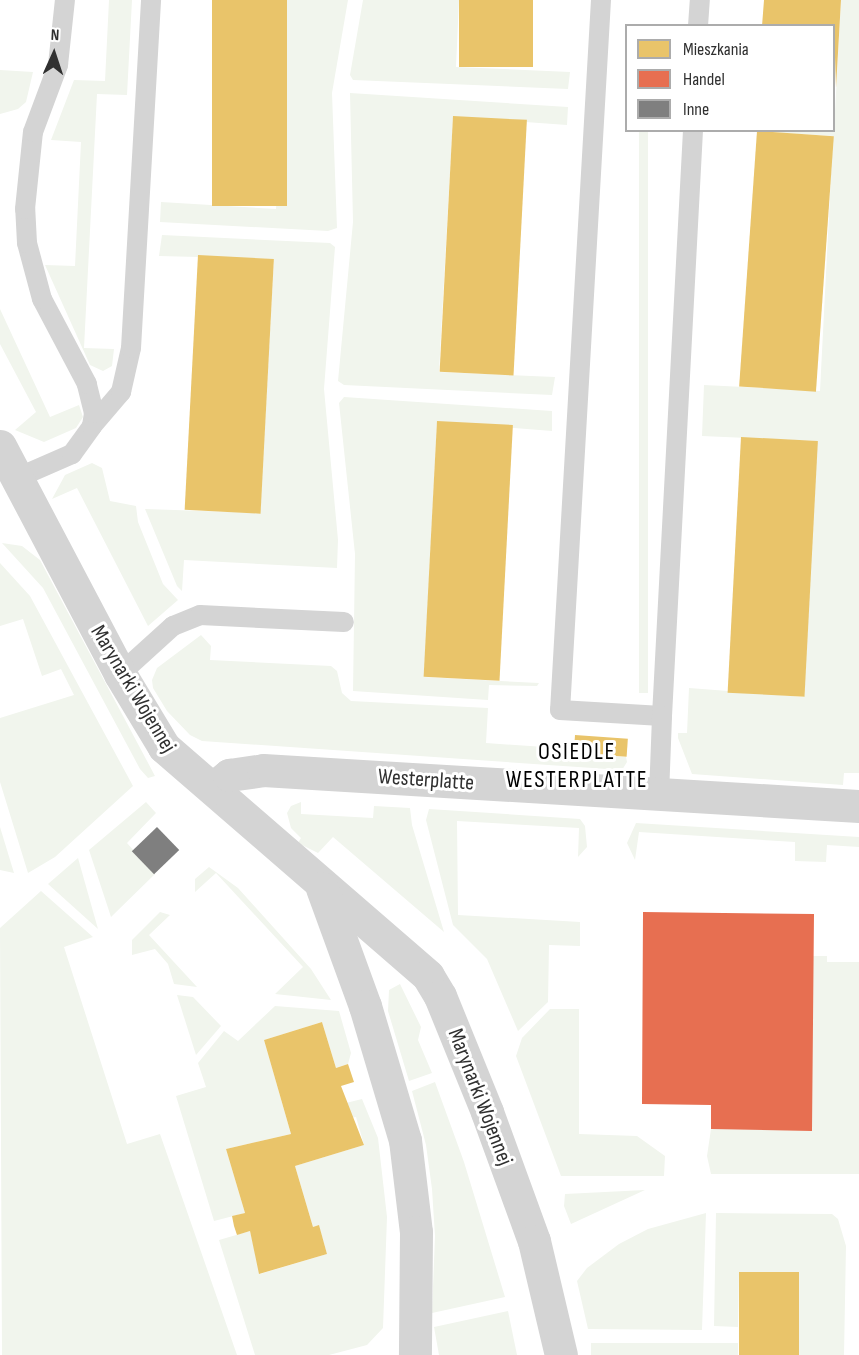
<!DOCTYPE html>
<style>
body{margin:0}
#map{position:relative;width:859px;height:1355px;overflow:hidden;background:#fff;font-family:"Sofia Sans Condensed",sans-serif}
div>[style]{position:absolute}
.green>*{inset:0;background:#f1f5ed;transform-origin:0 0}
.homes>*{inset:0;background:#e9c46a;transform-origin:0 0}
.shops>*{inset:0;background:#e76f51}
.building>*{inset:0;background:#7f7f7f;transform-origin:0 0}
.service>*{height:20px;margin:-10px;padding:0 10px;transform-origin:10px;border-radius:10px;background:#d4d4d4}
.minor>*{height:33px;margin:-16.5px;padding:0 16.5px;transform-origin:16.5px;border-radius:16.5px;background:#d4d4d4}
span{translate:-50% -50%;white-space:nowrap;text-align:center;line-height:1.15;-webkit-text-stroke:6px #fff;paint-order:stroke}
.street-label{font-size:22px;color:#303030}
.neighbourhood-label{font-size:24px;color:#000;letter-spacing:1.5px}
.legend{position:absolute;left:625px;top:24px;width:210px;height:108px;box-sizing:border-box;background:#fff;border:2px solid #acacac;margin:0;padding:8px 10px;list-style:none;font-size:18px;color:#303030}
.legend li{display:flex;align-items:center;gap:12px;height:30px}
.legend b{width:30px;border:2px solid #acacac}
.north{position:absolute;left:24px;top:24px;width:60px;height:60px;-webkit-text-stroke:4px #fff;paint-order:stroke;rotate:3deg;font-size:16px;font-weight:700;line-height:24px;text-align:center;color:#303030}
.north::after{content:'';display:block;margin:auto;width:21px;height:27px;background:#303030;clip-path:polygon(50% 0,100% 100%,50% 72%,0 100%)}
</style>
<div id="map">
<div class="green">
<div style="clip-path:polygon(109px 0,132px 0,127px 95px,97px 94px,84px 348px,114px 349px,112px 366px,103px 371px,90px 365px,45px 265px,75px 266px,81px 142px,51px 140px,74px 80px,105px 81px)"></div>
<div style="clip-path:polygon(287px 0,348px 0,332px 93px,337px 228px,328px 231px,160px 222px,161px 202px,276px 209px)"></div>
<div style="clip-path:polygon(363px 0,459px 0,456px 67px,570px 72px,568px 89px,353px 80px,350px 75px)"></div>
<div style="clip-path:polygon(841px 0,859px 0,859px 773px,844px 773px,843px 785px,692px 774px,678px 738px,678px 733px,687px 733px,689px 688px,804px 697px,817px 441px,702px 436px,704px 385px,820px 391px,833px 136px,748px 131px,834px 130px)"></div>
<div style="clip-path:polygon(0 70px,33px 72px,26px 102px,18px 109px,0 114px)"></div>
<div style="clip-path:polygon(350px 93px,568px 107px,567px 125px,453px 117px,439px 372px,555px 377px,552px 395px,344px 385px,338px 381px,353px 222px)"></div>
<div style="left:639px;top:131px;width:9px;height:562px"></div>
<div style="clip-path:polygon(162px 235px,330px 243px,335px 247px,324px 389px,338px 540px,337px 568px,184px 560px,182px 591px,177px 586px,145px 509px,260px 513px,274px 259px,159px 256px)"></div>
<div style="clip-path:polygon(0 309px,50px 417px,79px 405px,83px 417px,76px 428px,44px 442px,15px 430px,36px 412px,0 344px)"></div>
<div style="clip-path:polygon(344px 397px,552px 411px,552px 431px,437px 422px,424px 677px,539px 683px,537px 686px,489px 685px,488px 700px,353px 691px,355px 554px,339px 403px)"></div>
<div style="clip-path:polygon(92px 463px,102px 468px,110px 501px,136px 506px,138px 522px,163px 584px,178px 600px,148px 626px,77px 488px,52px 499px,65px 475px)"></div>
<div style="clip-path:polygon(2px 543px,22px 546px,40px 560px,155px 776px,148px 778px,140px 769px,43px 588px)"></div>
<div style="clip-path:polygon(0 563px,30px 596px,133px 786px,55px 857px,28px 873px,0 782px,0 718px,74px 695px,61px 669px,42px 676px,23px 619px,0 626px)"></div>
<div style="clip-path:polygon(201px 635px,211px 646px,210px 660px,331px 666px,337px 671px,342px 693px,351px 701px,488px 708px,486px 743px,574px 749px,574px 753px,626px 757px,627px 762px,622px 770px,202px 741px,190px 735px,167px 711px,153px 688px,152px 680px,157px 668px)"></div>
<div style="clip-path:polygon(146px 802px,156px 813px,127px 843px,155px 874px,111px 917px,89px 850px)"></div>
<div style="clip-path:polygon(301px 802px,301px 814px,373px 818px,374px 806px,410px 808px,412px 825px,444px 932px,333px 837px,318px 853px,298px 843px,301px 838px,291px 828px,287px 813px,291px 806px)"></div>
<div style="clip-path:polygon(429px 809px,580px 819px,585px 826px,587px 847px,578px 857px,579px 828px,457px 821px,458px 915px,580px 922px,580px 946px,549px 945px,548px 1002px,518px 1031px,487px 959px,453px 925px,426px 820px)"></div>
<div style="clip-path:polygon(636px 823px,859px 837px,859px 847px,827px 845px,826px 862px,795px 861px,795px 842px,639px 832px,635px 860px,627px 843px)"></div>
<div style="clip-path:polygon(0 827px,14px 873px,0 870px)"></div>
<div style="clip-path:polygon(78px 858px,98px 929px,48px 884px)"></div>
<div style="clip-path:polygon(209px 867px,238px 888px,311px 969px,331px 1000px,275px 994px,303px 967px,216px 873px,195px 892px,195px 879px)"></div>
<div style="clip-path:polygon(41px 891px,93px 937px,64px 947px,127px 1144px,160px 1134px,237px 1355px,2px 1355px,0 928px)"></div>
<div style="clip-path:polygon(160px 912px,170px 915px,149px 935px,197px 987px,174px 984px,168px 964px,155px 949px,132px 955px,132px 940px)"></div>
<div style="clip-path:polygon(813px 956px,827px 956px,827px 962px,859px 962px,859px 1174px,711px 1174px,707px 1156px,711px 1129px,811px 1130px)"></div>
<div style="clip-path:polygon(400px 984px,421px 1027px,418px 1040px,432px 1073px,409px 1081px,388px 1011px,389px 990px)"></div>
<div style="clip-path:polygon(177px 995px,193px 997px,221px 1026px,196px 1055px)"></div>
<div style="clip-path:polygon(275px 1006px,339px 1011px,351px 1053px,348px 1064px,336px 1068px,322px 1022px,264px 1040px,291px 1134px,226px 1149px,245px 1213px,214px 1221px,176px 1096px,206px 1087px,198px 1063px,224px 1031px,238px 1041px)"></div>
<div style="clip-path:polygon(550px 1009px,579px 1009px,579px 1134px,637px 1136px,665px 1156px,664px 1176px,561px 1176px,516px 1056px,522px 1038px)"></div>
<div style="clip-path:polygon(435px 1082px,464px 1162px,505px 1297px,432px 1313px,435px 1236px,432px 1189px,426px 1145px,412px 1091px)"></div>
<div style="clip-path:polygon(362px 1099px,378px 1138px,387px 1217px,383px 1328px,367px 1345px,329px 1355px,255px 1355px,219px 1240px,250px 1231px,260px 1274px,327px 1254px,319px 1226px,313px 1227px,295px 1166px,364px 1145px,356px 1117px,350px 1118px,346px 1103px)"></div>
<div style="clip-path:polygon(645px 1190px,571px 1224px,564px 1206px,565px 1194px)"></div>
<div style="clip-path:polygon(706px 1213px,702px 1330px,588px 1329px,577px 1281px,587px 1268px,619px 1244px,648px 1229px)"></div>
<div style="clip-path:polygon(716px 1213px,832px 1214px,838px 1219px,846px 1246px,844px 1355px,799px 1355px,799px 1272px,739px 1272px,738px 1327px,714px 1326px)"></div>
<div style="clip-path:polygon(508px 1311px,517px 1355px,439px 1355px,434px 1327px)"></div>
<div style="left:738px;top:1343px;width:12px;height:147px;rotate:90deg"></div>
</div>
<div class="homes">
<div style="left:212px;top:0;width:75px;height:206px"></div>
<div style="left:459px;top:0;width:74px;height:67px"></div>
<div style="clip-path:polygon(764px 0,841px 0,836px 88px,834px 26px,762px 26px)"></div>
<div style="left:453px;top:116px;width:74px;height:256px;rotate:3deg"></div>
<div style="left:757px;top:131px;width:77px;height:256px;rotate:4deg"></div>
<div style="left:198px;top:255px;width:76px;height:255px;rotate:3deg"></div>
<div style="left:437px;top:421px;width:76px;height:256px;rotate:3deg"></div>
<div style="left:741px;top:437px;width:77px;height:256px;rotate:3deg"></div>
<div style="left:575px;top:735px;width:53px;height:18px;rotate:4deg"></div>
<div style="clip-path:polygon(322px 1022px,336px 1068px,348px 1064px,354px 1082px,341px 1086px,364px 1145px,295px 1166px,313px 1227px,319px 1225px,327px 1254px,259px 1274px,250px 1231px,237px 1235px,234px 1226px,232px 1216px,245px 1213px,226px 1149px,291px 1134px,264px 1040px)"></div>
<div style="left:739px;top:1272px;width:60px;height:83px"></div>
</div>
<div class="shops">
<div style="clip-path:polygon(643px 912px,814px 914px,812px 1131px,711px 1129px,711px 1105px,642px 1104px)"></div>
</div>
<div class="building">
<div style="left:157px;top:827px;width:32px;height:35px;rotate:46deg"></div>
</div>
<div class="service">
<div style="left:601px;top:0;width:711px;rotate:93.3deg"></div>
<div style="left:560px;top:710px;width:102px;rotate:3.4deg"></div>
<div style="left:662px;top:716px;width:587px;rotate:-86.97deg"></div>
<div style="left:698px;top:26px;width:26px;rotate:-86deg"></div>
<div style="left:92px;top:426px;width:45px;rotate:-49.5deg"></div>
<div style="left:121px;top:392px;width:45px;rotate:-77.2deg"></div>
<div style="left:131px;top:348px;width:349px;rotate:-86.7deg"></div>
<div style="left:17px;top:478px;width:60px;rotate:-23.6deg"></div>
<div style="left:72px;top:454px;width:34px;rotate:-54deg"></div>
<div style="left:92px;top:426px;width:13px;rotate:-81deg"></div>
<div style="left:94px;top:413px;width:30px;rotate:-104deg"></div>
<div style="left:87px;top:384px;width:96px;rotate:-117.9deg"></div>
<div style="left:42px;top:299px;width:58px;rotate:-105deg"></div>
<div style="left:27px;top:243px;width:34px;rotate:-93deg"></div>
<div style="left:25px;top:209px;width:77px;rotate:-84.1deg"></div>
<div style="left:33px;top:132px;width:72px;rotate:-69.5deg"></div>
<div style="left:58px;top:65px;width:65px;rotate:-83.9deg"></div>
<div style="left:120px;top:674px;width:72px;rotate:-42.2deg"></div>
<div style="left:173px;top:626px;width:29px;rotate:-22deg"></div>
<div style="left:200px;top:615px;width:144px;rotate:2.8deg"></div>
<div style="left:659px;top:795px;width:79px;rotate:-87.8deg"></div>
</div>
<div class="minor">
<div style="left:0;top:446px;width:258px;rotate:62.2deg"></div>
<div style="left:120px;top:674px;width:85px;rotate:58.9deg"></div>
<div style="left:164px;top:747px;width:349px;rotate:40.9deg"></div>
<div style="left:428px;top:976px;width:23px;rotate:59deg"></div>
<div style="left:440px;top:996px;width:125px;rotate:67.9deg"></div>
<div style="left:487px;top:1112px;width:137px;rotate:70deg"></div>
<div style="left:534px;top:1241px;width:117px;rotate:76.7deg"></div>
<div style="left:213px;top:788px;width:21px;rotate:-39deg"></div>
<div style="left:229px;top:775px;width:34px;rotate:-8deg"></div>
<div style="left:263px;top:770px;width:597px;rotate:3.46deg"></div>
<div style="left:322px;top:888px;width:126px;rotate:70deg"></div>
<div style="left:365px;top:1006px;width:140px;rotate:73.4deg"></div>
<div style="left:405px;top:1140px;width:93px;rotate:83.2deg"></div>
<div style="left:416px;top:1232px;width:123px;rotate:90.5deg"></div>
</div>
<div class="street-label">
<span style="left:133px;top:689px;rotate:59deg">Marynarki Wojennej</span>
<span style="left:426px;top:780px;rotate:4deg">Westerplatte</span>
<span style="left:480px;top:1097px;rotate:69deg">Marynarki Wojennej</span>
</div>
<div class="neighbourhood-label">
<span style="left:577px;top:766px">OSIEDLE<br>WESTERPLATTE</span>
</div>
<ul class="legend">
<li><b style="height:16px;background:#e9c46a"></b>Mieszkania</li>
<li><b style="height:16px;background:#e76f51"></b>Handel</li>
<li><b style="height:16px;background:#7f7f7f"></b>Inne</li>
</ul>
<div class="north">N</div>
</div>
